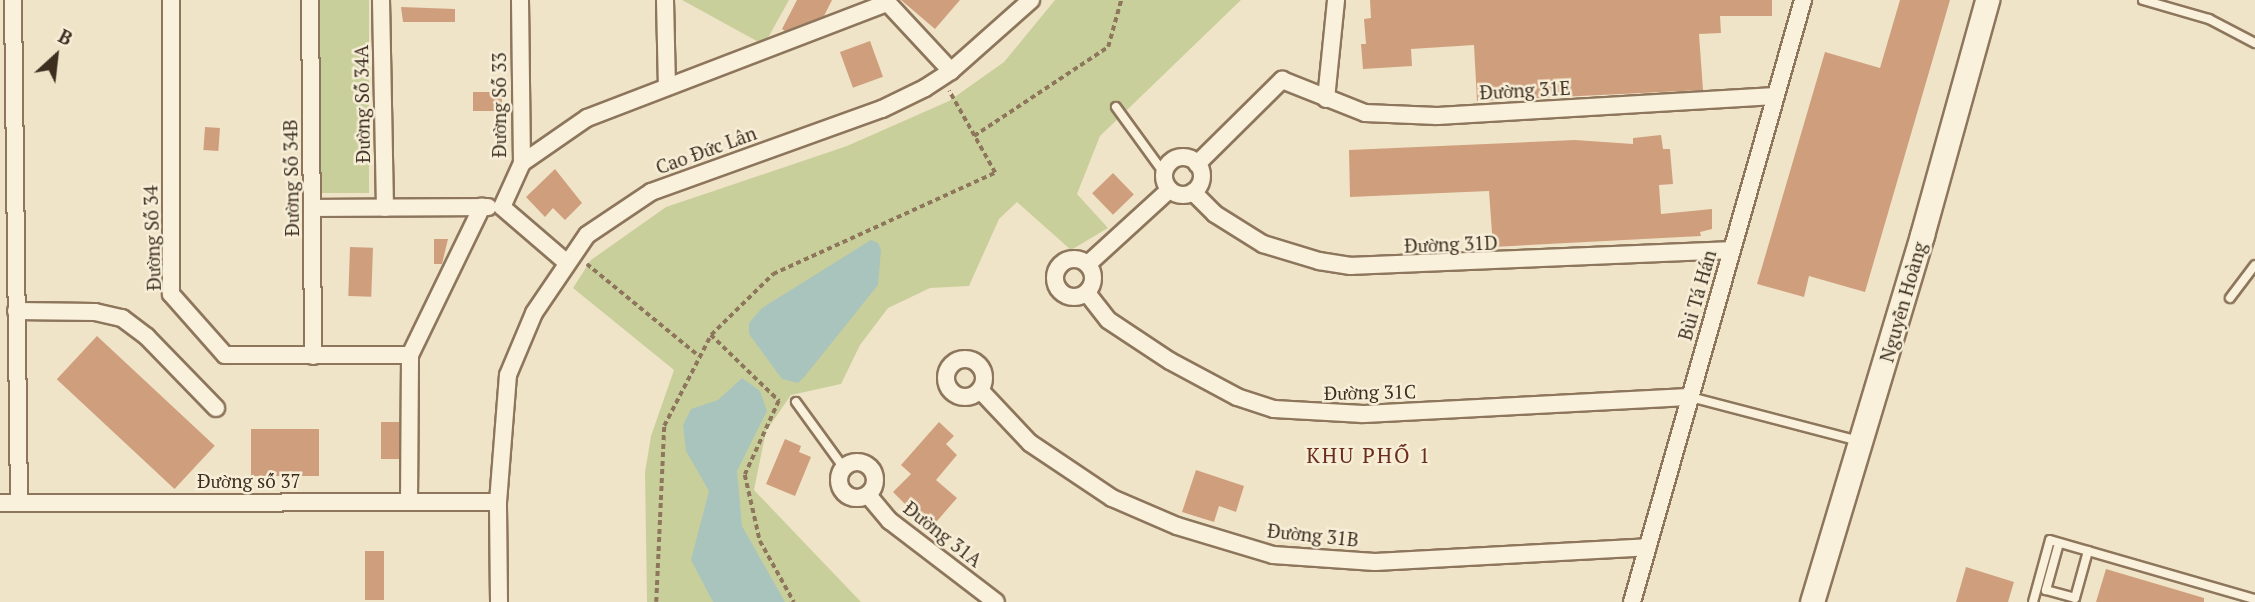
<!DOCTYPE html>
<meta charset="utf-8">
<style>
body{margin:0}
#map{position:relative;width:2255px;height:602px;overflow:hidden;background:#f0e4c8;font-family:"PT Serif",serif}
div>[style]{position:absolute}
.green>*{inset:0;background:#c9cf9b;transform-origin:0 0}
.water>*{inset:0;background:#a9c4bc}
.building>*{inset:0;background:#cf9f7d;transform-origin:0 0}
.path>*{height:3.5px;margin-top:-1.75px;transform-origin:0;background:repeating-linear-gradient(90deg,#8d765c 0 5px,transparent 0 8.5px)}
.roads{filter:drop-shadow(2px 0 #8d765c) drop-shadow(-2px 0 #8d765c) drop-shadow(0 2px #8d765c) drop-shadow(0 -2px #8d765c)}
.lane>*{height:8px;margin:-4px;padding:0 4px;transform-origin:4px;border-radius:4px;background:#faf1dc}
.street>*{height:16px;margin:-8px;padding:0 8px;transform-origin:8px;border-radius:8px;background:#faf1dc}
.street>.ring{margin:-8px;padding:0;box-sizing:content-box;background:none;border:16px solid #faf1dc;border-radius:50%}
.secondary>*{height:23px;margin:-11.5px;padding:0 11.5px;transform-origin:11.5px;border-radius:11.5px;background:#faf1dc}
span{translate:-50% -50%;white-space:nowrap;text-align:center;line-height:1.15;-webkit-text-stroke:5px #f7eed8;paint-order:stroke}
.street-label{font-size:19px;color:#3d2e20}
.neighbourhood-label{font-size:21px;color:#6b2e1e;letter-spacing:2px}
.north{position:absolute;left:21px;top:21px;width:70px;height:70px;-webkit-text-stroke:5px #f7eed8;paint-order:stroke;rotate:27deg;font-size:19px;font-weight:700;line-height:28px;text-align:center;color:#3d2e20}
.north::after{content:'';display:block;margin:auto;width:24px;height:32px;background:#3d2e20;clip-path:polygon(50% 0,100% 100%,50% 72%,0 100%)}
</style>
<div id="map">
<div class="green">
<div style="left:320px;top:0;width:49px;height:193px"></div>
<div style="clip-path:polygon(682px 0,789px 0,764px 45px)"></div>
<div style="clip-path:polygon(1055px 0,1241px 0,1100px 136px,1077px 194px,1108px 228px,1071px 250px,1017px 202px,999px 219px,969px 286px,930px 288px,888px 308px,860px 345px,841px 384px,791px 395px,766px 431px,754px 490px,861px 602px,647px 602px,645px 472px,651px 436px,674px 370px,573px 288px,591px 260px,666px 207px,847px 146px,949px 101px,1004px 62px)"></div>
</div>
<div class="water">
<div style="clip-path:polygon(871px 240px,878px 243px,881px 250px,878px 285px,805px 376px,798px 383px,782px 379px,749px 334px,749px 323px,762px 308px)"></div>
<div style="clip-path:polygon(742px 378px,760px 391px,767px 411px,737px 471px,742px 526px,785px 602px,713px 602px,691px 560px,709px 491px,686px 451px,683px 425px,691px 409px,718px 400px)"></div>
</div>
<div class="building">
<div style="clip-path:polygon(797px 0,832px 0,824px 16px,785px 31px,782px 29px)"></div>
<div style="clip-path:polygon(901px 0,960px 0,935px 29px)"></div>
<div style="clip-path:polygon(1370px 0,1772px 0,1772px 16px,1720px 16px,1721px 33px,1699px 34px,1703px 90px,1477px 101px,1474px 45px,1411px 49px,1412px 66px,1363px 69px,1361px 44px,1366px 44px,1364px 19px,1371px 18px)"></div>
<div style="clip-path:polygon(1900px 0,1950px 0,1865px 292px,1809px 276px,1804px 297px,1757px 284px,1825px 52px,1880px 68px)"></div>
<div style="clip-path:polygon(401px 7px,455px 9px,455px 22px,403px 22px)"></div>
<div style="left:870px;top:41px;width:38px;height:32px;rotate:70deg"></div>
<div style="left:473px;top:92px;width:29px;height:19px"></div>
<div style="left:205px;top:127px;width:15px;height:23px;rotate:4deg"></div>
<div style="clip-path:polygon(1661px 135px,1663px 149px,1670px 149px,1673px 184px,1659px 185px,1661px 214px,1712px 209px,1712px 229px,1700px 232px,1701px 236px,1493px 247px,1489px 191px,1350px 197px,1349px 150px,1575px 140px,1633px 144px,1633px 138px)"></div>
<div style="clip-path:polygon(555px 169px,582px 203px,565px 220px,553px 208px,545px 217px,526px 197px)"></div>
<div style="left:1113px;top:173px;width:30px;height:29px;rotate:46deg"></div>
<div style="clip-path:polygon(434px 239px,448px 239px,442px 264px,434px 264px)"></div>
<div style="left:350px;top:247px;width:23px;height:49px;rotate:2deg"></div>
<div style="left:97px;top:336px;width:161px;height:59px;rotate:43deg"></div>
<div style="left:399px;top:422px;width:37px;height:18px;rotate:90deg"></div>
<div style="clip-path:polygon(939px 422px,954px 436px,946px 444px,957px 455px,936px 480px,957px 498px,930px 529px,893px 492px,911px 474px,901px 465px)"></div>
<div style="left:319px;top:429px;width:47px;height:68px;rotate:90deg"></div>
<div style="clip-path:polygon(785px 439px,801px 446px,799px 452px,811px 457px,795px 496px,766px 484px)"></div>
<div style="clip-path:polygon(1196px 470px,1244px 486px,1236px 512px,1219px 506px,1214px 522px,1182px 512px)"></div>
<div style="left:365px;top:551px;width:19px;height:49px"></div>
<div style="clip-path:polygon(1966px 567px,2014px 582px,2008px 602px,1956px 602px)"></div>
<div style="clip-path:polygon(2106px 569px,2204px 598px,2204px 602px,2096px 602px)"></div>
</div>
<div class="path">
<div style="left:974px;top:136px;width:161px;rotate:-33.6deg"></div>
<div style="left:1108px;top:47px;width:49px;rotate:-74.5deg"></div>
<div style="left:587px;top:264px;width:145px;rotate:39.4deg"></div>
<div style="left:711px;top:335px;width:87px;rotate:-44.5deg"></div>
<div style="left:773px;top:274px;width:244px;rotate:-24.5deg"></div>
<div style="left:995px;top:173px;width:94px;rotate:-119.3deg"></div>
<div style="left:656px;top:602px;width:176px;rotate:-87.4deg"></div>
<div style="left:664px;top:426px;width:102px;rotate:-62.7deg"></div>
<div style="left:711px;top:335px;width:95px;rotate:44.1deg"></div>
<div style="left:779px;top:401px;width:81px;rotate:114.7deg"></div>
<div style="left:745px;top:475px;width:68px;rotate:77.2deg"></div>
<div style="left:760px;top:541px;width:70px;rotate:60.9deg"></div>
</div>
<div class="roads">
<div class="lane">
<div style="left:2143px;top:0;width:69px;rotate:16.1deg"></div>
<div style="left:2209px;top:19px;width:52px;rotate:27.6deg"></div>
<div style="left:1116px;top:107px;width:82px;rotate:54deg"></div>
<div style="left:2230px;top:298px;width:41px;rotate:-52.9deg"></div>
<div style="left:1690px;top:397px;width:175px;rotate:14.6deg"></div>
<div style="left:796px;top:402px;width:82px;rotate:54deg"></div>
<div style="left:2059px;top:543px;width:49px;rotate:105.5deg"></div>
<div style="left:2046px;top:590px;width:30px;rotate:15deg"></div>
<div style="left:2075px;top:598px;width:49px;rotate:-74.5deg"></div>
<div style="left:2033px;top:602px;width:64px;rotate:-74.7deg"></div>
<div style="left:2050px;top:540px;width:213px;rotate:16.1deg"></div>
</div>
<div class="street">
<div style="left:13px;top:0;width:503px;rotate:89.32deg"></div>
<div style="left:171px;top:0;width:294px;rotate:90deg"></div>
<div style="left:171px;top:294px;width:81px;rotate:48.5deg"></div>
<div style="left:225px;top:355px;width:185px"></div>
<div style="left:310px;top:0;width:356px;rotate:89.5deg"></div>
<div style="left:381px;top:0;width:208px;rotate:88.9deg"></div>
<div style="left:520px;top:0;width:163px;rotate:89.3deg"></div>
<div style="left:522px;top:163px;width:48px;rotate:114.4deg"></div>
<div style="left:502px;top:207px;width:84px;rotate:40.7deg"></div>
<div style="left:665px;top:0;width:85px;rotate:88.7deg"></div>
<div style="left:885px;top:0;width:97px;rotate:47.1deg"></div>
<div style="left:1326px;top:99px;width:100px;rotate:-84.2deg"></div>
<div class="ring" style="left:1164px;top:157px;width:22px;height:22px"></div>
<div style="left:522px;top:163px;width:79px;rotate:-34.7deg"></div>
<div style="left:587px;top:118px;width:321px;rotate:-21deg"></div>
<div style="left:1197px;top:164px;width:120px;rotate:-44.7deg"></div>
<div style="left:1282px;top:80px;width:89px;rotate:21.7deg"></div>
<div style="left:1365px;top:113px;width:72px;rotate:2.4deg"></div>
<div style="left:1437px;top:116px;width:339px;rotate:-3.4deg"></div>
<div style="left:1193px;top:192px;width:31px;rotate:45deg"></div>
<div style="left:1215px;top:214px;width:57px;rotate:32deg"></div>
<div style="left:1263px;top:244px;width:59px;rotate:16.9deg"></div>
<div style="left:1319px;top:261px;width:32px;rotate:9deg"></div>
<div style="left:1351px;top:266px;width:381px;rotate:-2.4deg"></div>
<div style="left:312px;top:208px;width:176px;rotate:-0.3deg"></div>
<div class="ring" style="left:1055px;top:259px;width:22px;height:22px"></div>
<div style="left:1088px;top:264px;width:110px;rotate:-42.4deg"></div>
<div style="left:1087px;top:293px;width:34px;rotate:52deg"></div>
<div style="left:1108px;top:320px;width:74px;rotate:33.5deg"></div>
<div style="left:1170px;top:361px;width:76px;rotate:28.2deg"></div>
<div style="left:1237px;top:397px;width:39px;rotate:18deg"></div>
<div style="left:1274px;top:409px;width:89px;rotate:3.2deg"></div>
<div style="left:1363px;top:414px;width:327px;rotate:-3deg"></div>
<div style="left:16px;top:311px;width:79px;rotate:0.7deg"></div>
<div style="left:95px;top:312px;width:28px;rotate:13deg"></div>
<div style="left:122px;top:318px;width:31px;rotate:37deg"></div>
<div style="left:147px;top:337px;width:99px;rotate:45.8deg"></div>
<div class="ring" style="left:946px;top:359px;width:22px;height:22px"></div>
<div style="left:980px;top:390px;width:73px;rotate:46.7deg"></div>
<div style="left:1030px;top:443px;width:99px;rotate:33.9deg"></div>
<div style="left:1112px;top:498px;width:71px;rotate:23.3deg"></div>
<div style="left:1177px;top:526px;width:100px;rotate:16.8deg"></div>
<div style="left:1273px;top:555px;width:102px;rotate:3.9deg"></div>
<div style="left:1375px;top:562px;width:273px;rotate:-3.1deg"></div>
<div class="ring" style="left:839px;top:462px;width:20px;height:20px"></div>
<div style="left:868px;top:495px;width:34px;rotate:50deg"></div>
<div style="left:890px;top:521px;width:133px;rotate:37.4deg"></div>
<div style="left:409px;top:502px;width:147px;rotate:-89.6deg"></div>
<div style="left:410px;top:355px;width:165px;rotate:-64.1deg"></div>
<div style="left:0;top:503px;width:498px;rotate:-0.1deg"></div>
<div style="left:499px;top:602px;width:100px;rotate:-90.6deg"></div>
<div style="left:498px;top:502px;width:127px;rotate:-85.5deg"></div>
<div style="left:508px;top:375px;width:67px;rotate:-67.2deg"></div>
<div style="left:534px;top:313px;width:94px;rotate:-55.8deg"></div>
<div style="left:587px;top:235px;width:77px;rotate:-33.9deg"></div>
<div style="left:651px;top:192px;width:245px;rotate:-19.8deg"></div>
<div style="left:882px;top:109px;width:48px;rotate:-26deg"></div>
<div style="left:925px;top:88px;width:31px;rotate:-33deg"></div>
<div style="left:951px;top:71px;width:107px;rotate:-41.6deg"></div>
<div style="left:1632px;top:602px;width:626px;rotate:-74.14deg"></div>
</div>
<div class="secondary">
<div style="left:1812px;top:602px;width:383px;rotate:-73.3deg"></div>
<div style="left:1922px;top:235px;width:244px;rotate:-74.5deg"></div>
</div>
</div>
<div class="street-label">
<span style="left:1525px;top:90px;rotate:-3deg">Đường 31E</span>
<span style="left:362px;top:104px;rotate:-91deg">Đường Số 34A</span>
<span style="left:499px;top:105px;rotate:-90deg">Đường Số 33</span>
<span style="left:706px;top:150px;rotate:-20deg">Cao Đức Lân</span>
<span style="left:291px;top:178px;rotate:-91deg">Đường Số 34B</span>
<span style="left:152px;top:238px;rotate:-92deg">Đường Số 34</span>
<span style="left:1451px;top:244px;rotate:-2deg">Đường 31D</span>
<span style="left:1697px;top:295px;rotate:-74deg">Bùi Tá Hán</span>
<span style="left:1903px;top:302px;rotate:-74deg">Nguyễn Hoàng</span>
<span style="left:1370px;top:392px;rotate:-1deg">Đường 31C</span>
<span style="left:249px;top:481px">Đường số 37</span>
<span style="left:943px;top:534px;rotate:38deg">Đường 31A</span>
<span style="left:1313px;top:535px;rotate:6deg">Đường 31B</span>
</div>
<div class="neighbourhood-label">
<span style="left:1369px;top:455px">KHU PHỐ 1</span>
</div>
<div class="north">B</div>
</div>
